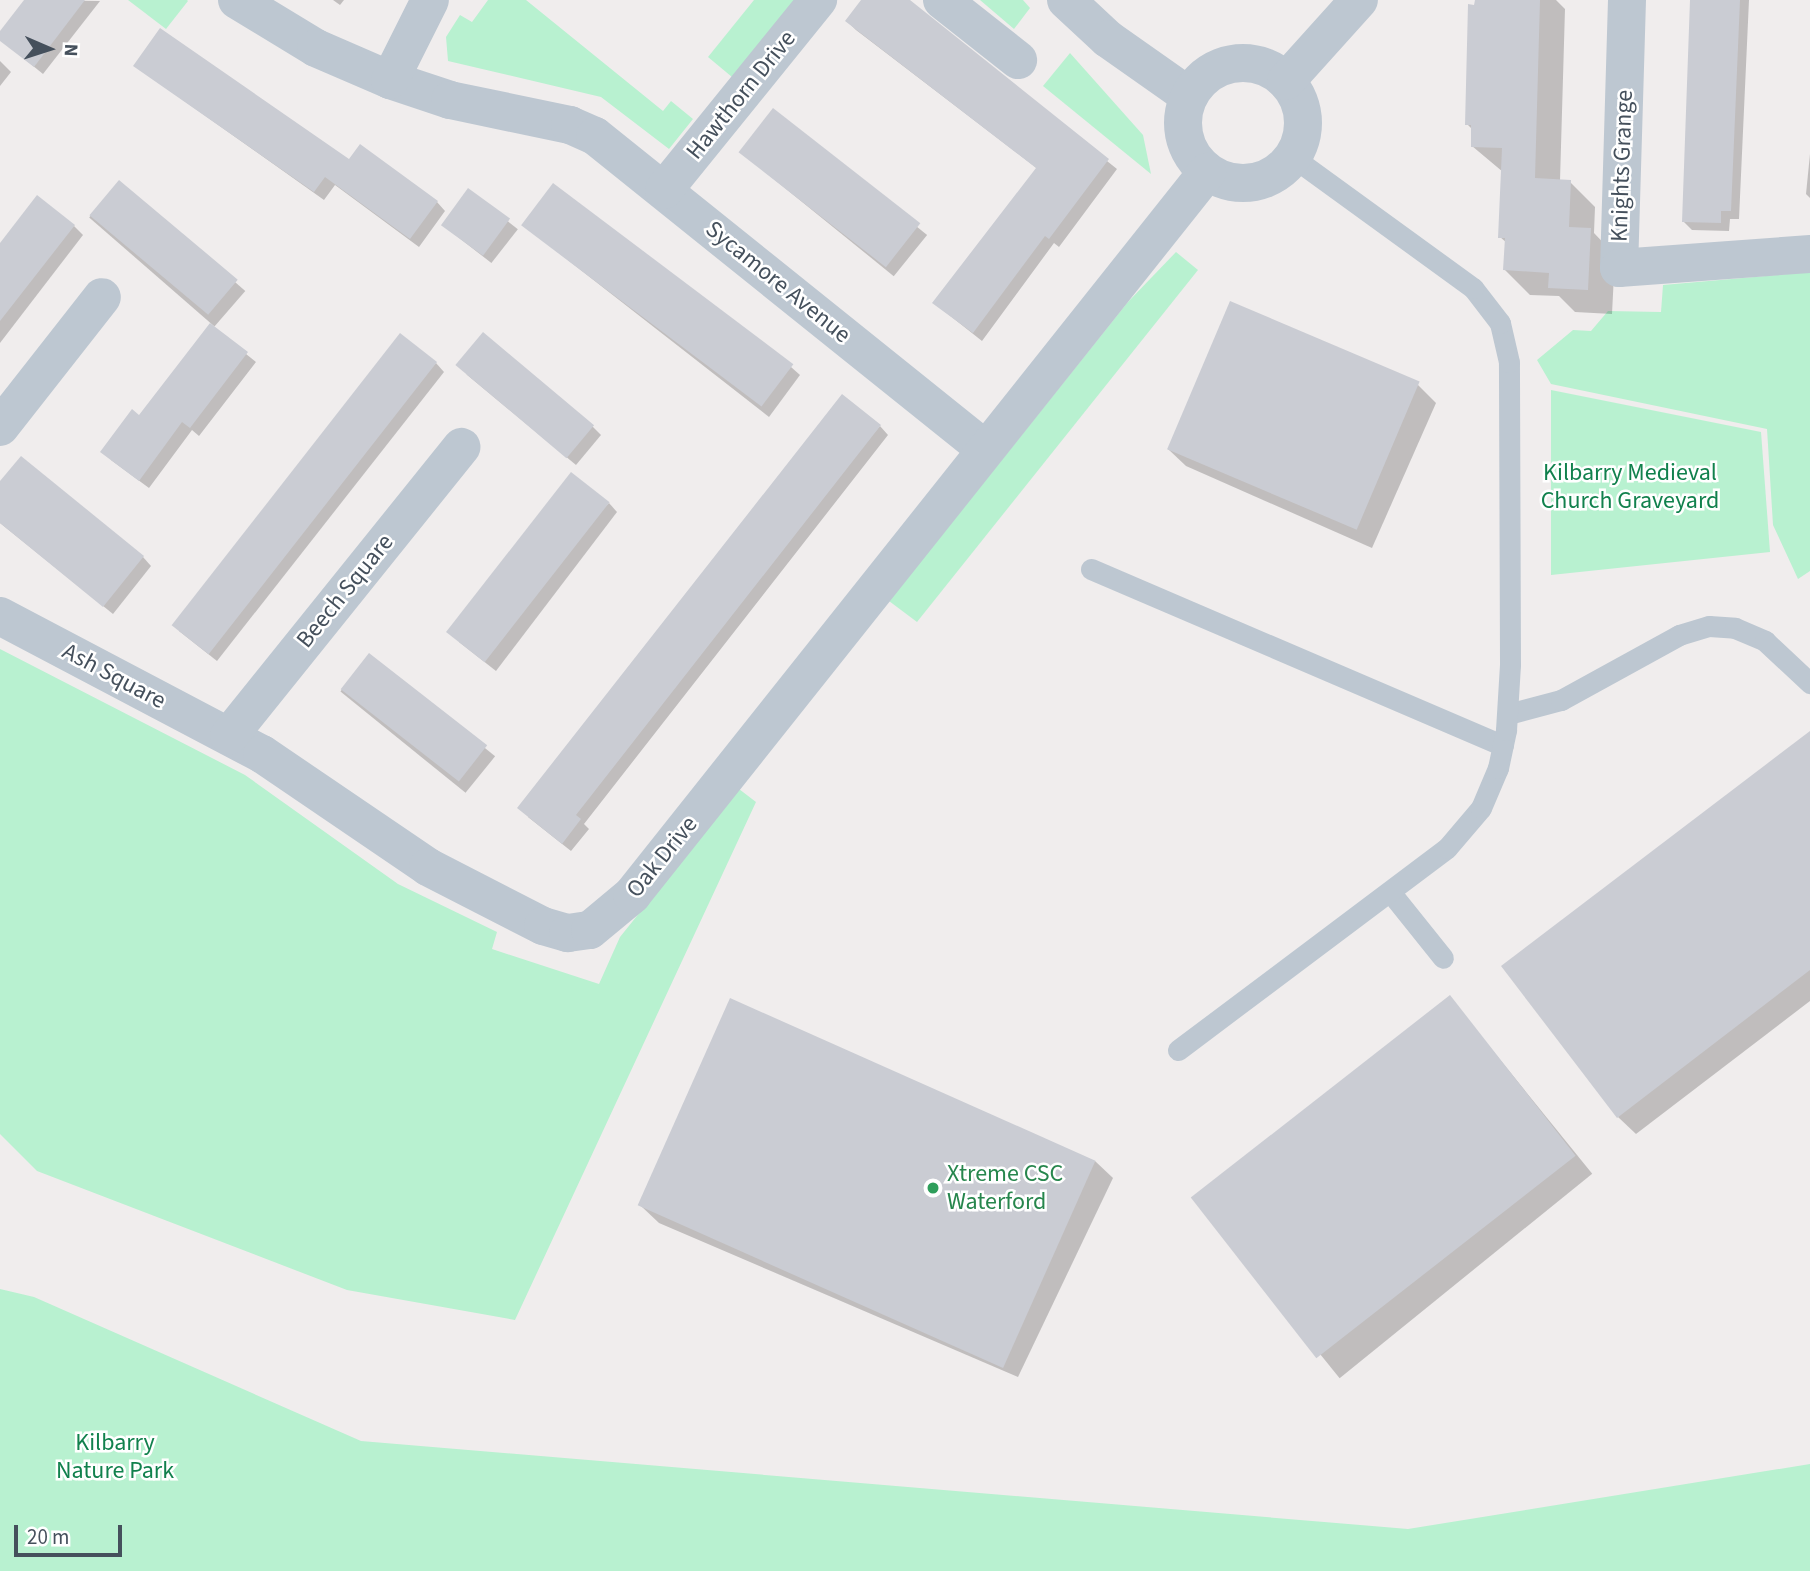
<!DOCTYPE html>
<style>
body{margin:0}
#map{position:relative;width:1810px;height:1571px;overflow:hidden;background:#f0eded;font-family:"Source Sans 3",sans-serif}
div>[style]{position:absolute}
.green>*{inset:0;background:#b8f1d0}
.shadow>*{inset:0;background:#0003;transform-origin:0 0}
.building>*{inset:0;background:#caccd3;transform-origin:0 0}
.service>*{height:21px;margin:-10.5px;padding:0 10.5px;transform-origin:10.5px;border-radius:10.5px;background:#bdc7d1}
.minor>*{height:38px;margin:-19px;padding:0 19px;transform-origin:19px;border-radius:19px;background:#bdc7d1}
.minor>.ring{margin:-19px;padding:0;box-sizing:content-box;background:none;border:38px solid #bdc7d1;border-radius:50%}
.dots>*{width:19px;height:19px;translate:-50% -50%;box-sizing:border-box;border:4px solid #fff;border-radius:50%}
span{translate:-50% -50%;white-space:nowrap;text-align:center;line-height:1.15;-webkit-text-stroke:5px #fff;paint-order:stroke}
.street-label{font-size:24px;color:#45505c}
.park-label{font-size:24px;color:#11814d}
.leisure-label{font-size:24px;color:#27864d}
.left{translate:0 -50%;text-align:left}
.north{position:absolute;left:14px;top:14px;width:70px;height:70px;-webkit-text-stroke:5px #fff;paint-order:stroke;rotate:93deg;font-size:19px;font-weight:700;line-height:28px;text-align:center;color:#45505c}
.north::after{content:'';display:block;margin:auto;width:24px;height:32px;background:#45505c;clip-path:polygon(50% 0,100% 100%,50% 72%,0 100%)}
.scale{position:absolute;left:14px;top:1525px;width:108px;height:32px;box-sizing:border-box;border:4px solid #45505c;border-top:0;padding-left:9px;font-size:21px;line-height:24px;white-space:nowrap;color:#45505c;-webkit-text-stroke:5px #fff;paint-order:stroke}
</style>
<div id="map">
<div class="green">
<div style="clip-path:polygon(128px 0,187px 0,188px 1px,166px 29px)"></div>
<div style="clip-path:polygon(488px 0,526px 0,663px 111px,671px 101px,693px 119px,669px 149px,601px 97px,448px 61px,446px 37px,460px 15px,472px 22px)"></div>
<div style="clip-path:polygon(754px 0,796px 0,732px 77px,708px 57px)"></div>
<div style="clip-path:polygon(980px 0,1023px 0,1030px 8px,1014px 29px)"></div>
<div style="clip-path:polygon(1070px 53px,1143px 135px,1151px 174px,1043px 86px)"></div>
<div style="clip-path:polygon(1176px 252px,1198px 270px,917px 622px,889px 601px,1127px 303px)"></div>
<div style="clip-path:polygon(1810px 272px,1810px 571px,1798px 579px,1773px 525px,1767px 429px,1551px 384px,1537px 360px,1573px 330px,1591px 331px,1608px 311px,1661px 312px,1663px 285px)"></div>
<div style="clip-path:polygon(1551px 390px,1761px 432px,1770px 552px,1551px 575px)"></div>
<div style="clip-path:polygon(0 649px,245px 775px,398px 884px,497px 932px,492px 949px,599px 984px,620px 937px,739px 789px,756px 802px,515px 1320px,347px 1290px,37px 1171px,0 1134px)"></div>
<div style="clip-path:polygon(0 1289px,34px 1297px,361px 1441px,1408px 1529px,1810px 1464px,1810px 1571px,0 1571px)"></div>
</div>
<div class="shadow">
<div style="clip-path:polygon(26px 0,100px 1px,43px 74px,0 39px)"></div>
<div style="clip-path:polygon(333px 0,344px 0,340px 5px)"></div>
<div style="clip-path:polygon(863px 0,905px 0,1117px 169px,1059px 247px,1054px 243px,982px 341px,934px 303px,1038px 169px,856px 30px,847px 21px)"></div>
<div style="clip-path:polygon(1476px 0,1556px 0,1565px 9px,1560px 181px,1570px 182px,1595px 207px,1594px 233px,1615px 255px,1612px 314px,1575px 312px,1559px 296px,1530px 295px,1505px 270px,1507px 243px,1500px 237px,1503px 172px,1472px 146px,1473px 130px,1467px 124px)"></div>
<div style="clip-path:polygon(1692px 0,1749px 0,1739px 219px,1730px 219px,1729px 231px,1692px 230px,1683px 221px)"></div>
<div style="clip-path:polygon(0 61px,11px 72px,0 86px)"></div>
<div style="clip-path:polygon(135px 66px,350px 161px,437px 202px,445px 211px,419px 247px,335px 185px,324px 200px)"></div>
<div style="left:774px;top:111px;width:197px;height:53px;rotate:39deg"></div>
<div style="clip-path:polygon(1810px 154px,1810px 198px,1806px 194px)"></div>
<div style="left:120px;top:182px;width:166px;height:47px;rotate:41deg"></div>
<div style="left:469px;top:191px;width:62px;height:43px;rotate:38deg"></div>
<div style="clip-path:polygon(523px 225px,791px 367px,800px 375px,769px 417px)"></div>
<div style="clip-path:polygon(74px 226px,83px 235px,0 343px,0 246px)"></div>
<div style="clip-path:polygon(210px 325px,256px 362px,199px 436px,192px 430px,149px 488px,111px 460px)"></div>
<div style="clip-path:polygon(436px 363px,444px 372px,217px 661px,179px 631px)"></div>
<div style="clip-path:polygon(466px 374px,593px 427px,601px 435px,576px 465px)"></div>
<div style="clip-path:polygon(1418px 385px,1436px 403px,1372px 548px,1186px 466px,1168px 449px)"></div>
<div style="clip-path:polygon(880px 426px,888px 435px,584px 824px,589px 829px,571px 851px,528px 817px)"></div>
<div style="clip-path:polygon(0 484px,143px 557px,151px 566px,113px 614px,0 523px)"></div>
<div style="clip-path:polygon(609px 503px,617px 512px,496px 671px,459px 642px)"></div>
<div style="left:370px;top:655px;width:161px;height:47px;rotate:39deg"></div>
<div style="clip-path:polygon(1810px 733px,1810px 1001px,1636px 1134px,1618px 1117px)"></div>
<div style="left:1450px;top:998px;width:226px;height:325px;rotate:51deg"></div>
<div style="clip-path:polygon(1095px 1161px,1113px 1178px,1018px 1377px,659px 1223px,641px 1206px)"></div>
</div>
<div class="building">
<div style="clip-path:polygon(24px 0,85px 0,34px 67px,0 41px,0 31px)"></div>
<div style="clip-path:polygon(861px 0,910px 0,1109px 159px,1049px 239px,1045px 236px,973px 333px,932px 303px,1036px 168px,845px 21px)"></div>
<div style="clip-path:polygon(1475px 0,1540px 0,1535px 178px,1571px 180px,1569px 227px,1591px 228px,1588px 290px,1548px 288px,1549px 273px,1503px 270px,1505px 238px,1498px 238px,1502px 148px,1471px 147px,1471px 125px,1465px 125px,1468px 4px,1474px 5px)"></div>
<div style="clip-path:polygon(1690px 0,1740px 0,1731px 211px,1721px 211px,1721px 223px,1682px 222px)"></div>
<div style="clip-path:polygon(160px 28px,349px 159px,360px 144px,438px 201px,410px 239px,325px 177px,314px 192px,133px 66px)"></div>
<div style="left:773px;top:108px;width:187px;height:56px;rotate:38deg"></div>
<div style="left:119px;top:180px;width:155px;height:46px;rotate:40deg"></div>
<div style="left:553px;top:183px;width:301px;height:53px;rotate:37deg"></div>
<div style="left:468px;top:188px;width:52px;height:46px;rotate:36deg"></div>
<div style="clip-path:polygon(37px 195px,75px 225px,0 321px,0 243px)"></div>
<div style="left:1230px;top:301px;width:206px;height:161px;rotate:23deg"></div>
<div style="clip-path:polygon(210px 323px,248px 352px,190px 428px,182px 422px,139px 481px,100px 452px,132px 409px,139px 415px)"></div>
<div style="left:483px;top:332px;width:145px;height:43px;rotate:40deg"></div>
<div style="left:400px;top:333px;width:47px;height:371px;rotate:38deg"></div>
<div style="clip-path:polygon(842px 394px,881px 425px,576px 815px,581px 819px,562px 844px,517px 808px)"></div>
<div style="clip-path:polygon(21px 456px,144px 556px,103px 607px,0 523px,0 481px)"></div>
<div style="left:571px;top:472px;width:49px;height:203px;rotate:38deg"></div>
<div style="left:369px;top:653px;width:150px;height:46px;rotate:38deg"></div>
<div style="clip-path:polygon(1810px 731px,1810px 970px,1617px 1118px,1501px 966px)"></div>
<div style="left:1450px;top:995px;width:204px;height:329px;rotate:52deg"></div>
<div style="left:730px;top:998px;width:400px;height:227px;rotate:24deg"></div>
</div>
<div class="service">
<div style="left:1091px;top:569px;width:448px;rotate:23.2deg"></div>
<div style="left:1508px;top:714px;width:55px;rotate:-14.8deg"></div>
<div style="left:1561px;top:700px;width:135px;rotate:-28.8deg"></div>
<div style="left:1679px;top:635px;width:31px;rotate:-17deg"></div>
<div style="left:1709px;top:626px;width:26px;rotate:4deg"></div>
<div style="left:1735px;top:628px;width:33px;rotate:23deg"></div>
<div style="left:1765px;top:641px;width:62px;rotate:43deg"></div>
<div style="left:1391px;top:893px;width:83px;rotate:51.3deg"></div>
<div style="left:1178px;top:1050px;width:336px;rotate:-36.9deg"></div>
<div style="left:1447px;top:848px;width:52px;rotate:-49.6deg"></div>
<div style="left:1481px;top:808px;width:43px;rotate:-67deg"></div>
<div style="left:1498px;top:768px;width:39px;rotate:-78deg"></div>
<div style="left:1506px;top:730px;width:66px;rotate:-86.5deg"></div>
<div style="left:1510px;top:664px;width:302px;rotate:-90.2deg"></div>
<div style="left:1509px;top:362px;width:40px;rotate:-103deg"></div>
<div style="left:1500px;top:323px;width:44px;rotate:-127.6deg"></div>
<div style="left:1473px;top:288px;width:223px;rotate:-144deg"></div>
</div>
<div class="minor">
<div style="left:237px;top:0;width:92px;rotate:31.3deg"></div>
<div style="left:316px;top:48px;width:81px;rotate:23.4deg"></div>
<div style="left:390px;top:80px;width:63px;rotate:18.4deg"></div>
<div style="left:450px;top:100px;width:123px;rotate:11.8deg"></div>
<div style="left:570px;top:125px;width:27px;rotate:24deg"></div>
<div style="left:595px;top:136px;width:500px;rotate:38.75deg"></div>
<div style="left:942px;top:0;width:97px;rotate:38.3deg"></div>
<div style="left:1066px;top:0;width:57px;rotate:42.9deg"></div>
<div style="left:1108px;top:39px;width:99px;rotate:35.1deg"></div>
<div style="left:1627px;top:0;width:268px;rotate:91.7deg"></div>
<div style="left:1619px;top:268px;width:192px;rotate:-4.2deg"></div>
<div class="ring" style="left:1183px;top:63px;width:82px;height:82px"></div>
<div style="left:390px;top:80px;width:89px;rotate:-63.4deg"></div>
<div style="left:1286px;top:81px;width:109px;rotate:-48deg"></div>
<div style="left:664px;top:190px;width:245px;rotate:-51deg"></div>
<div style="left:0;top:427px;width:165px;rotate:-51.9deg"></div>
<div style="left:0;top:616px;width:296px;rotate:27.8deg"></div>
<div style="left:262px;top:754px;width:201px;rotate:34.2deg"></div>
<div style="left:428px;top:867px;width:129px;rotate:27.2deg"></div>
<div style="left:543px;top:926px;width:26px;rotate:16deg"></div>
<div style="left:568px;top:933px;width:22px;rotate:-8deg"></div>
<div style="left:590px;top:930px;width:55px;rotate:-39.8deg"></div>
<div style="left:632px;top:895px;width:924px;rotate:-51.5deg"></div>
<div style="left:229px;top:736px;width:371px;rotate:-51.2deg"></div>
</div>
<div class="dots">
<div style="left:933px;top:1188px;background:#2e9e5b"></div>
</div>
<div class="street-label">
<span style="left:741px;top:95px;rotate:-51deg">Hawthorn Drive</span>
<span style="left:1622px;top:166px;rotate:-88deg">Knights Grange</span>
<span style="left:778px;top:282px;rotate:39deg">Sycamore Avenue</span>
<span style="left:345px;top:591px;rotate:-51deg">Beech Square</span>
<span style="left:114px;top:676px;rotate:28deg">Ash Square</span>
<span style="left:662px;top:857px;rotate:-51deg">Oak Drive</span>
</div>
<div class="park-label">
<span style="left:1630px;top:487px">Kilbarry Medieval<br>Church Graveyard</span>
<span style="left:115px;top:1457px">Kilbarry<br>Nature Park</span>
</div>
<div class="leisure-label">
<span class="left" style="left:947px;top:1188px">Xtreme CSC<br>Waterford</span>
</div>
<div class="north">N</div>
<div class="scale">20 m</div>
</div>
